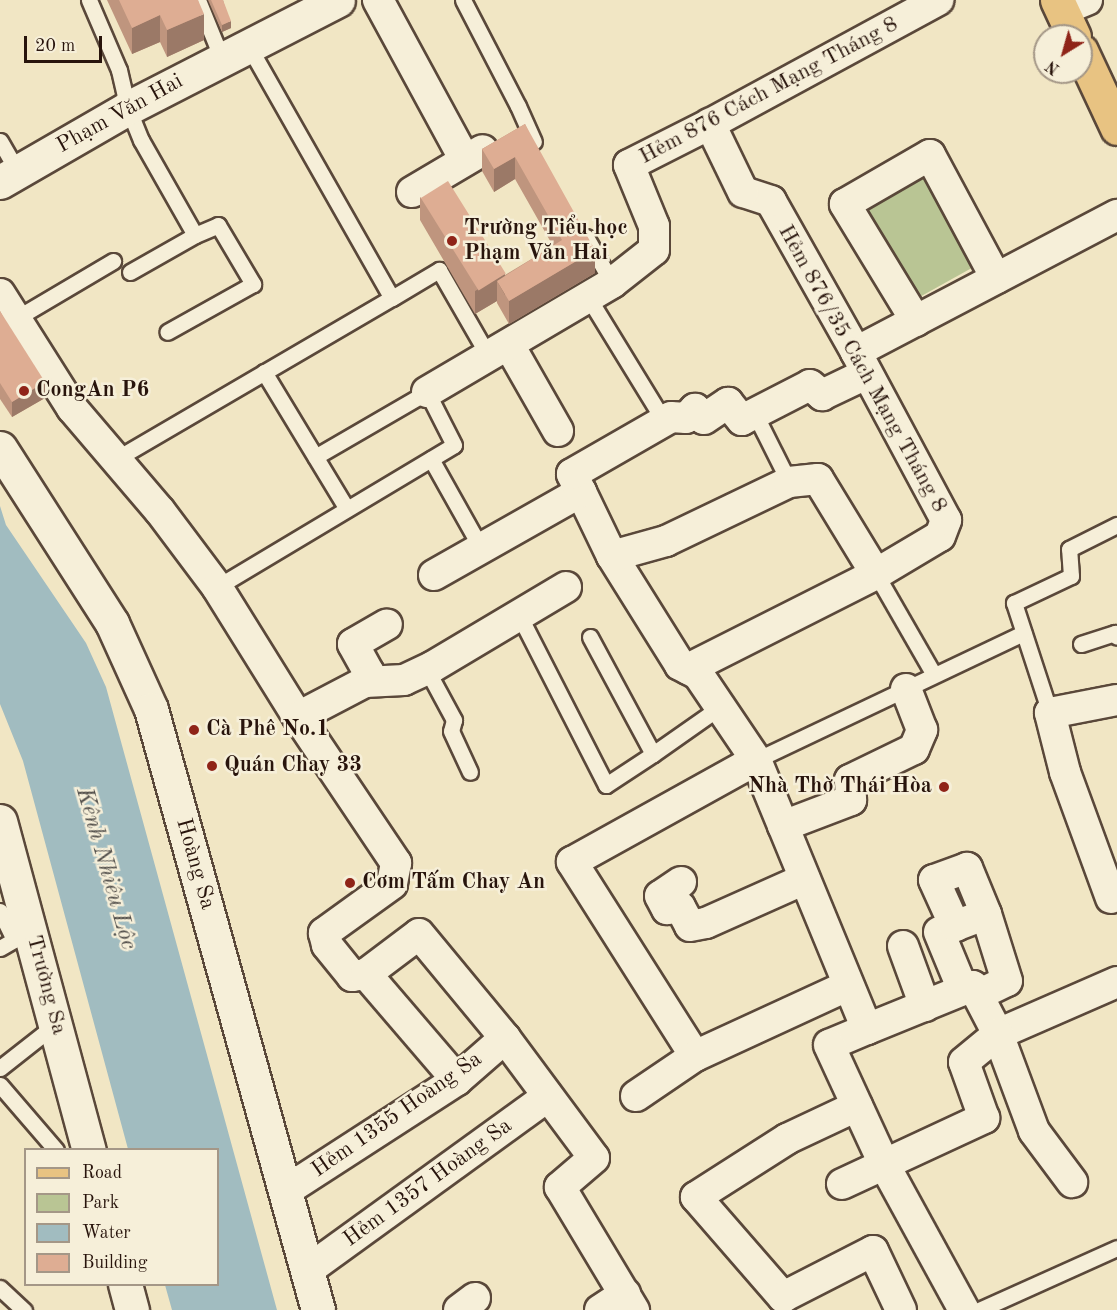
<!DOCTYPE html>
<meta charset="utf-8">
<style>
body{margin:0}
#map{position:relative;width:1117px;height:1310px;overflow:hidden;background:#f1e6c4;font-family:"Old Standard TT",serif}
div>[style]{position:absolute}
.green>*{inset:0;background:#b9c594;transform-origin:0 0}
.water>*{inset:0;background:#a1bcc0}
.roads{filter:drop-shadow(2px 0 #5a483a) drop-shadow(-2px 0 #5a483a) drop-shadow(0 2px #5a483a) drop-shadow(0 -2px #5a483a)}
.lane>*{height:15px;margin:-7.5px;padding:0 7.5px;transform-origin:7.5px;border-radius:7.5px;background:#f6efd9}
.street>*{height:30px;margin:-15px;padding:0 15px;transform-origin:15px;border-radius:15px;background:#f6efd9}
.secondary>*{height:33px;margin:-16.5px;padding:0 16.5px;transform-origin:16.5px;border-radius:16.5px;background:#f6efd9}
.primary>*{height:33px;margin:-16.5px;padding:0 16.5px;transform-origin:16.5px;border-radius:16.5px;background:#e8c382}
.wall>*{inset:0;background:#bf957e}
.shaded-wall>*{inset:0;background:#9b7967}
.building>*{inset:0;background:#dead93;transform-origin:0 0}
.dots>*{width:16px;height:16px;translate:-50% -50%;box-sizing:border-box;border:3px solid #f6efd9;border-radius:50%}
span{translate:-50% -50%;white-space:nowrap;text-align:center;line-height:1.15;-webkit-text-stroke:5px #f6efd9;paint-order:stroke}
.street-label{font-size:22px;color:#28140c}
.poi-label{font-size:22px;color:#28140c;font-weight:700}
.left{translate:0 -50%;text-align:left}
.right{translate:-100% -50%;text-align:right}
.water-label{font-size:24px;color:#524f4b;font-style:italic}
.legend{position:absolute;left:24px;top:1148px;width:195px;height:138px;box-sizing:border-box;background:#f6efd9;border:2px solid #a49787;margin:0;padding:8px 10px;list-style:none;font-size:18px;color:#28140c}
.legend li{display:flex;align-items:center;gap:12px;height:30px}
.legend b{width:30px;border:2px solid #a49787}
.north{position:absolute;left:1033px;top:24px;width:60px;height:60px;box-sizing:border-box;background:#f6efd9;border:2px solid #a49787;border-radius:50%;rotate:217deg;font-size:16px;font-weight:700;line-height:24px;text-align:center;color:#28140c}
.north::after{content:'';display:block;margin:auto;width:21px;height:27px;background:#8f2418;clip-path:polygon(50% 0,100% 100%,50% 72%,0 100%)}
.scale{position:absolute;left:24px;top:36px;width:78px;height:27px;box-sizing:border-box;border:3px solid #28140c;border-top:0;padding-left:8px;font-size:18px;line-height:21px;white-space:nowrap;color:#28140c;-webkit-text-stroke:4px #f6efd9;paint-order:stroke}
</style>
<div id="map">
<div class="green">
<div style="left:940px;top:161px;width:109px;height:94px;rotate:61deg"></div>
</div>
<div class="water">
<div style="clip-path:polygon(0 506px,6px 525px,86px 643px,106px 687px,277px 1310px,172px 1310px,165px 1285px,218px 1284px,218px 1150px,128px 1149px,23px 761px,0 704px)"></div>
</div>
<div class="roads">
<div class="lane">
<div style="left:89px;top:0;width:76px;rotate:66.8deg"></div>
<div style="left:119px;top:70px;width:39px;rotate:77deg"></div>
<div style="left:128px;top:108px;width:35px;rotate:68deg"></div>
<div style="left:141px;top:140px;width:109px;rotate:60.4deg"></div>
<div style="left:195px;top:235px;width:25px;rotate:-23deg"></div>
<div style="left:218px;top:225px;width:69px;rotate:59.3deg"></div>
<div style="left:253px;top:284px;width:98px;rotate:150.8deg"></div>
<div style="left:198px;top:0;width:64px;rotate:67.9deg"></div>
<div style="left:463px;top:0;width:119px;rotate:62.6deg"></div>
<div style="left:518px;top:106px;width:39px;rotate:66deg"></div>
<div style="left:248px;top:45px;width:291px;rotate:60.4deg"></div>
<div style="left:392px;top:298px;width:55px;rotate:-30.8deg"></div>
<div style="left:439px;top:270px;width:100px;rotate:60.1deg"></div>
<div style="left:0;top:141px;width:36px;rotate:60deg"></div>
<div style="left:586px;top:237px;width:53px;rotate:60.5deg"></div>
<div style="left:130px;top:272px;width:75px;rotate:-29.6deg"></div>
<div style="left:588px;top:297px;width:145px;rotate:58.5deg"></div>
<div style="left:15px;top:319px;width:114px;rotate:-30.6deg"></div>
<div style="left:264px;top:372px;width:160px;rotate:58.8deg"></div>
<div style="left:755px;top:414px;width:76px;rotate:63.4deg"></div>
<div style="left:116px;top:459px;width:320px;rotate:-30.3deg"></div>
<div style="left:431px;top:459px;width:102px;rotate:60.7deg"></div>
<div style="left:876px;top:574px;width:116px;rotate:60.1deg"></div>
<div style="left:217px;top:587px;width:276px;rotate:-30.9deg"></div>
<div style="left:454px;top:445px;width:59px;rotate:-117deg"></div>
<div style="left:427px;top:392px;width:129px;rotate:149.9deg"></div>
<div style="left:519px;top:615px;width:191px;rotate:62.9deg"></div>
<div style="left:606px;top:785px;width:56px;rotate:-33.4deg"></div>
<div style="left:590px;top:637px;width:133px;rotate:61.7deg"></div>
<div style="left:653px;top:754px;width:82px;rotate:-35deg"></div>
<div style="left:1081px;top:644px;width:36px;rotate:-18deg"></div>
<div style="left:1115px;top:633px;width:4px;rotate:63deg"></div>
<div style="left:427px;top:670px;width:57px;rotate:61.6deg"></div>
<div style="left:454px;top:720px;width:11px;rotate:105deg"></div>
<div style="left:451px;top:731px;width:45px;rotate:65.1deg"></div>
<div style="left:1050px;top:713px;width:116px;rotate:-108.1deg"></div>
<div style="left:1014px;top:603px;width:63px;rotate:-25.3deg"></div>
<div style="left:1071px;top:576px;width:27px;rotate:-94deg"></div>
<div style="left:1069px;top:549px;width:54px;rotate:-26.6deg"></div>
<div style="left:756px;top:760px;width:296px;rotate:-25.4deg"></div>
<div style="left:0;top:911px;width:32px;rotate:64deg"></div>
<div style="left:0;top:948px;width:36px;rotate:-30deg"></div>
<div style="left:0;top:1068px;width:71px;rotate:-38.2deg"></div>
<div style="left:0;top:1085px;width:86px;rotate:49.3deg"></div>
<div style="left:0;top:1288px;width:33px;rotate:43deg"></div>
<div style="left:979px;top:1310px;width:151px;rotate:-24.2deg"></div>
</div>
<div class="street">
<div style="left:378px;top:0;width:182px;rotate:61.5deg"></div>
<div style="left:1062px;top:10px;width:27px;rotate:-22deg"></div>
<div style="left:412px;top:192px;width:82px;rotate:-30.6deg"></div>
<div style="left:0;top:294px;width:135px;rotate:57.7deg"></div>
<div style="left:72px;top:408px;width:135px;rotate:49.5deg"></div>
<div style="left:160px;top:511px;width:95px;rotate:53.1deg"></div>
<div style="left:217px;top:587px;width:153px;rotate:58.1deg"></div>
<div style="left:298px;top:717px;width:176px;rotate:56.1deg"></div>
<div style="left:396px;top:863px;width:21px;rotate:101deg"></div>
<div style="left:392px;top:884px;width:84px;rotate:144.2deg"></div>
<div style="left:324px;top:933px;width:12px;rotate:76deg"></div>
<div style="left:327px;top:945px;width:40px;rotate:51deg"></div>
<div style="left:352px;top:976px;width:14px;rotate:-8deg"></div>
<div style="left:916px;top:321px;width:137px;rotate:-121.3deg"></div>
<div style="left:845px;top:204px;width:98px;rotate:-30deg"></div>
<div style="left:930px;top:155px;width:140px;rotate:61.8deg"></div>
<div style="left:509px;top:345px;width:99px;rotate:60.3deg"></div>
<div style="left:856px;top:352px;width:295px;rotate:-27.7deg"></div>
<div style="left:427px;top:392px;width:215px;rotate:-30.5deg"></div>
<div style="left:612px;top:283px;width:53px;rotate:-38.2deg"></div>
<div style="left:654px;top:250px;width:24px;rotate:-90deg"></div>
<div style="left:654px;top:226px;width:66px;rotate:-112.3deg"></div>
<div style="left:629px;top:165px;width:91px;rotate:-26.8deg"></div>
<div style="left:710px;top:124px;width:260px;rotate:-28.5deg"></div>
<div style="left:581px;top:492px;width:71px;rotate:64.2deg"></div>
<div style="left:612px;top:556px;width:128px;rotate:58deg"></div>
<div style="left:680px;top:665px;width:20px;rotate:27deg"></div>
<div style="left:698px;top:674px;width:104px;rotate:56deg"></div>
<div style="left:756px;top:760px;width:291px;rotate:67.6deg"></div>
<div style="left:867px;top:1029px;width:114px;rotate:-22.1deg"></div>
<div style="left:973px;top:986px;width:54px;rotate:62.5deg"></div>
<div style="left:998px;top:1034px;width:130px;rotate:-23.6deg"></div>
<div style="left:612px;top:556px;width:56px;rotate:-15.5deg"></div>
<div style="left:666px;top:541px;width:136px;rotate:-25.6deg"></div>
<div style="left:789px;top:482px;width:29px;rotate:-6deg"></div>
<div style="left:818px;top:479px;width:111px;rotate:58.6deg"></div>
<div style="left:434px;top:575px;width:169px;rotate:-29.5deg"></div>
<div style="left:581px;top:492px;width:20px;rotate:-117deg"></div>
<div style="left:572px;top:474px;width:114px;rotate:-29.9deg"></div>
<div style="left:671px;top:417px;width:15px;rotate:4deg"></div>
<div style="left:686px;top:418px;width:13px;rotate:-45deg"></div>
<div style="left:695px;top:409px;width:13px;rotate:48deg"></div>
<div style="left:704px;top:419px;width:29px;rotate:-34deg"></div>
<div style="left:728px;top:403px;width:22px;rotate:51deg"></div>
<div style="left:742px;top:420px;width:76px;rotate:-27.2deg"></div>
<div style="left:810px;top:385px;width:16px;rotate:40deg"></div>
<div style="left:822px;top:395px;width:49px;rotate:-25.5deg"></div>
<div style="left:688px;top:669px;width:211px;rotate:-26.8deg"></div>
<div style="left:876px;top:574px;width:74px;rotate:-30.7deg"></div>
<div style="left:940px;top:536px;width:17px;rotate:-69deg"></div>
<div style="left:946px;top:520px;width:191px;rotate:-118.2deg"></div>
<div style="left:856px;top:352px;width:173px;rotate:-119.4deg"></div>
<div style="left:771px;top:201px;width:29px;rotate:-162deg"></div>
<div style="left:743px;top:192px;width:76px;rotate:-115.9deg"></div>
<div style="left:365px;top:682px;width:10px;rotate:-66deg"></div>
<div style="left:369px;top:673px;width:33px;rotate:-119deg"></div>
<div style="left:353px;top:644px;width:39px;rotate:-30deg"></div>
<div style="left:298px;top:717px;width:76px;rotate:-27.6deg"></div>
<div style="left:365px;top:682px;width:39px;rotate:-3deg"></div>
<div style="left:404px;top:680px;width:31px;rotate:-25deg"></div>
<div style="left:432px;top:667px;width:156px;rotate:-30.8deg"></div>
<div style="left:783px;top:826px;width:73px;rotate:-20.9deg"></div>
<div style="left:851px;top:800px;width:20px;rotate:-93deg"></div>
<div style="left:850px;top:780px;width:71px;rotate:-25.8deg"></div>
<div style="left:914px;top:749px;width:21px;rotate:-67deg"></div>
<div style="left:922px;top:730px;width:44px;rotate:-111.3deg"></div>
<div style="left:681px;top:882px;width:25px;rotate:146deg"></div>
<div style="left:660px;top:896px;width:15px;rotate:62deg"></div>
<div style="left:667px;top:909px;width:13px;rotate:-9deg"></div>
<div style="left:680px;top:907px;width:21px;rotate:62deg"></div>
<div style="left:690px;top:926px;width:16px;rotate:-11deg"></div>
<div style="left:706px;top:923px;width:108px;rotate:-24deg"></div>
<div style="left:1111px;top:898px;width:134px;rotate:-110.1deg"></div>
<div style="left:1065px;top:772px;width:61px;rotate:-104.3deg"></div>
<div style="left:1050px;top:713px;width:68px;rotate:-11deg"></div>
<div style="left:939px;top:932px;width:63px;rotate:67.5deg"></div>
<div style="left:903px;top:946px;width:64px;rotate:69.9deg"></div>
<div style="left:978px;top:995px;width:32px;rotate:-26deg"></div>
<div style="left:1007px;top:981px;width:70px;rotate:-107.4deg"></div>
<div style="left:986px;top:914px;width:50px;rotate:-112.4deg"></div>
<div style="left:967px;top:868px;width:35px;rotate:160deg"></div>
<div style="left:934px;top:880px;width:51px;rotate:65.5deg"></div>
<div style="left:955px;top:926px;width:33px;rotate:-21deg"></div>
<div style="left:867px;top:1029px;width:41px;rotate:157.2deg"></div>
<div style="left:829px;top:1045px;width:131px;rotate:65.2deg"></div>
<div style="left:884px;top:1164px;width:166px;rotate:61.3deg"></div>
<div style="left:695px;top:1056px;width:230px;rotate:-122.4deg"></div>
<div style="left:572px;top:862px;width:210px;rotate:-29deg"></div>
<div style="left:457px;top:1080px;width:140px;rotate:-130.6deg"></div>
<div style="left:366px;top:974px;width:66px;rotate:-37deg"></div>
<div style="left:419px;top:934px;width:135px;rotate:50.4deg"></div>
<div style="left:505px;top:1038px;width:149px;rotate:53.4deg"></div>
<div style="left:594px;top:1158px;width:45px;rotate:139.5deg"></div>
<div style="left:560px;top:1187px;width:144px;rotate:59deg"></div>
<div style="left:636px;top:1096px;width:71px;rotate:-34.1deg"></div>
<div style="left:695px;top:1056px;width:167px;rotate:-24.7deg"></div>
<div style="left:857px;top:1106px;width:77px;rotate:154.8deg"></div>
<div style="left:787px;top:1139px;width:108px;rotate:147.5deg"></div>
<div style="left:696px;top:1197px;width:133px;rotate:49deg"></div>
<div style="left:783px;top:1297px;width:101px;rotate:-27.1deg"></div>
<div style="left:873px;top:1251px;width:65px;rotate:64.6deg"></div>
<div style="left:842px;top:1184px;width:157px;rotate:-24.9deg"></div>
<div style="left:984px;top:1118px;width:59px;rotate:-109.7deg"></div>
<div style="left:964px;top:1062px;width:44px;rotate:-39.5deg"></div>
<div style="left:998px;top:1034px;width:103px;rotate:69.6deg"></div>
<div style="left:1034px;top:1131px;width:64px;rotate:53.3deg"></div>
<div style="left:287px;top:1190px;width:202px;rotate:-32.9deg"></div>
<div style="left:457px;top:1080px;width:64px;rotate:-41.2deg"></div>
<div style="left:308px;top:1270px;width:296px;rotate:-35.9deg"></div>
<div style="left:459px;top:1310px;width:20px;rotate:-37deg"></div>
<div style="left:600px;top:1310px;width:30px;rotate:-33deg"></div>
</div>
<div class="secondary">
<div style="left:0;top:182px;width:148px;rotate:-30deg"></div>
<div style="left:128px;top:108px;width:236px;rotate:-27.2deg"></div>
<div style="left:0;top:448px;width:208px;rotate:57.4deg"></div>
<div style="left:112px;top:623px;width:94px;rotate:65.6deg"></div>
<div style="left:151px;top:709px;width:624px;rotate:74.47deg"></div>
<div style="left:0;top:821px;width:341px;rotate:74.9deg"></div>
<div style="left:125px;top:1284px;width:27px;rotate:75deg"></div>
</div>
<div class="primary">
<div style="left:1057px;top:0;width:40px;rotate:65deg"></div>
<div style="left:1081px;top:51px;width:85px;rotate:64.9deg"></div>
</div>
</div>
<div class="wall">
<div style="clip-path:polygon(107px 0,198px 0,204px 40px,167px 57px,160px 42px,132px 54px)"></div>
<div style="clip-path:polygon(208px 0,223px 0,231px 28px,222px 32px)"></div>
<div style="clip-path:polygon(525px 124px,595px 273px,509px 324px,497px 303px,497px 301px,475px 314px,420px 220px,420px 197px,505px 275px,553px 246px,515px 179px,494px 192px,482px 171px,482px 149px)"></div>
<div style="clip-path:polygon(0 311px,45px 398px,12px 417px,0 399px)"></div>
</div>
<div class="shaded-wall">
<div style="clip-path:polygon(204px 14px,204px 40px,167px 57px,167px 30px)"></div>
<div style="clip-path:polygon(160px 15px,160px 42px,132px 54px,132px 28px)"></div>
<div style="clip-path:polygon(231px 21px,231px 28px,222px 32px,222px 25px)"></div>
<div style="clip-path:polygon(515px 157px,515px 179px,494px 192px,494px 169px)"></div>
<div style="clip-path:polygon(595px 250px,595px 273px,509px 324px,509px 301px)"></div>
<div style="clip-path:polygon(505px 274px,505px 295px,497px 281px,497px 301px,475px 314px,475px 291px)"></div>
<div style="clip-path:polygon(45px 382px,45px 398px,12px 417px,12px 402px)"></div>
</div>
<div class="building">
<div style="clip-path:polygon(119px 0,198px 0,204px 14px,167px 30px,160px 15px,132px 28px)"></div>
<div style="clip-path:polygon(211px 0,223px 0,231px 21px,222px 25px)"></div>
<div style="clip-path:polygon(525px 124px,595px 250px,509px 301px,497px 281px,562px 240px,515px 157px,494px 169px,482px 149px)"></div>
<div style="left:448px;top:181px;width:109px;height:32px;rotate:58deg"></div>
<div style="clip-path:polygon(0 311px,45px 382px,12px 402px,0 383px)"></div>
</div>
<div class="dots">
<div style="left:452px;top:241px;background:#8f2418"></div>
<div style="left:24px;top:391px;background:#8f2418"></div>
<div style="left:194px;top:730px;background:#8f2418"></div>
<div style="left:212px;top:766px;background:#8f2418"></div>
<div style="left:944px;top:787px;background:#8f2418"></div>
<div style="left:350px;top:883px;background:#8f2418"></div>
</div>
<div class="street-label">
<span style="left:769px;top:91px;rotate:-28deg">Hẻm 876 Cách Mạng Tháng 8</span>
<span style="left:120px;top:114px;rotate:-29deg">Phạm Văn Hai</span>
<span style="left:862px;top:369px;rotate:61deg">Hẻm 876/35 Cách Mạng Tháng 8</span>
<span style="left:195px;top:864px;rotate:74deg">Hoàng Sa</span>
<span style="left:46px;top:985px;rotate:75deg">Trường Sa</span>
<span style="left:397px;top:1115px;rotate:-35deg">Hẻm 1355 Hoàng Sa</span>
<span style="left:428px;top:1183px;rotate:-36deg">Hẻm 1357 Hoàng Sa</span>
</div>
<div class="poi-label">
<span class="left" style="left:464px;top:241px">Trường Tiểu học<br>Phạm Văn Hai</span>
<span class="left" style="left:36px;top:391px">CongAn P6</span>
<span class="left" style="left:206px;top:730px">Cà Phê No.1</span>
<span class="left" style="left:224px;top:766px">Quán Chay 33</span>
<span class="right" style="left:932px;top:787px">Nhà Thờ Thái Hòa</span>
<span class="left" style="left:362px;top:883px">Cơm Tấm Chay An</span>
</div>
<div class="water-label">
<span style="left:105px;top:869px;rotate:74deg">Kênh Nhiêu Lộc</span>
</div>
<ul class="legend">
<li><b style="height:8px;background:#e8c382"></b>Road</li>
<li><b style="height:16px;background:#b9c594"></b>Park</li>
<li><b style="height:16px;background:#a1bcc0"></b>Water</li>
<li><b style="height:16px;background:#dead93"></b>Building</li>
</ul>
<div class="north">N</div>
<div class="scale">20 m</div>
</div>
